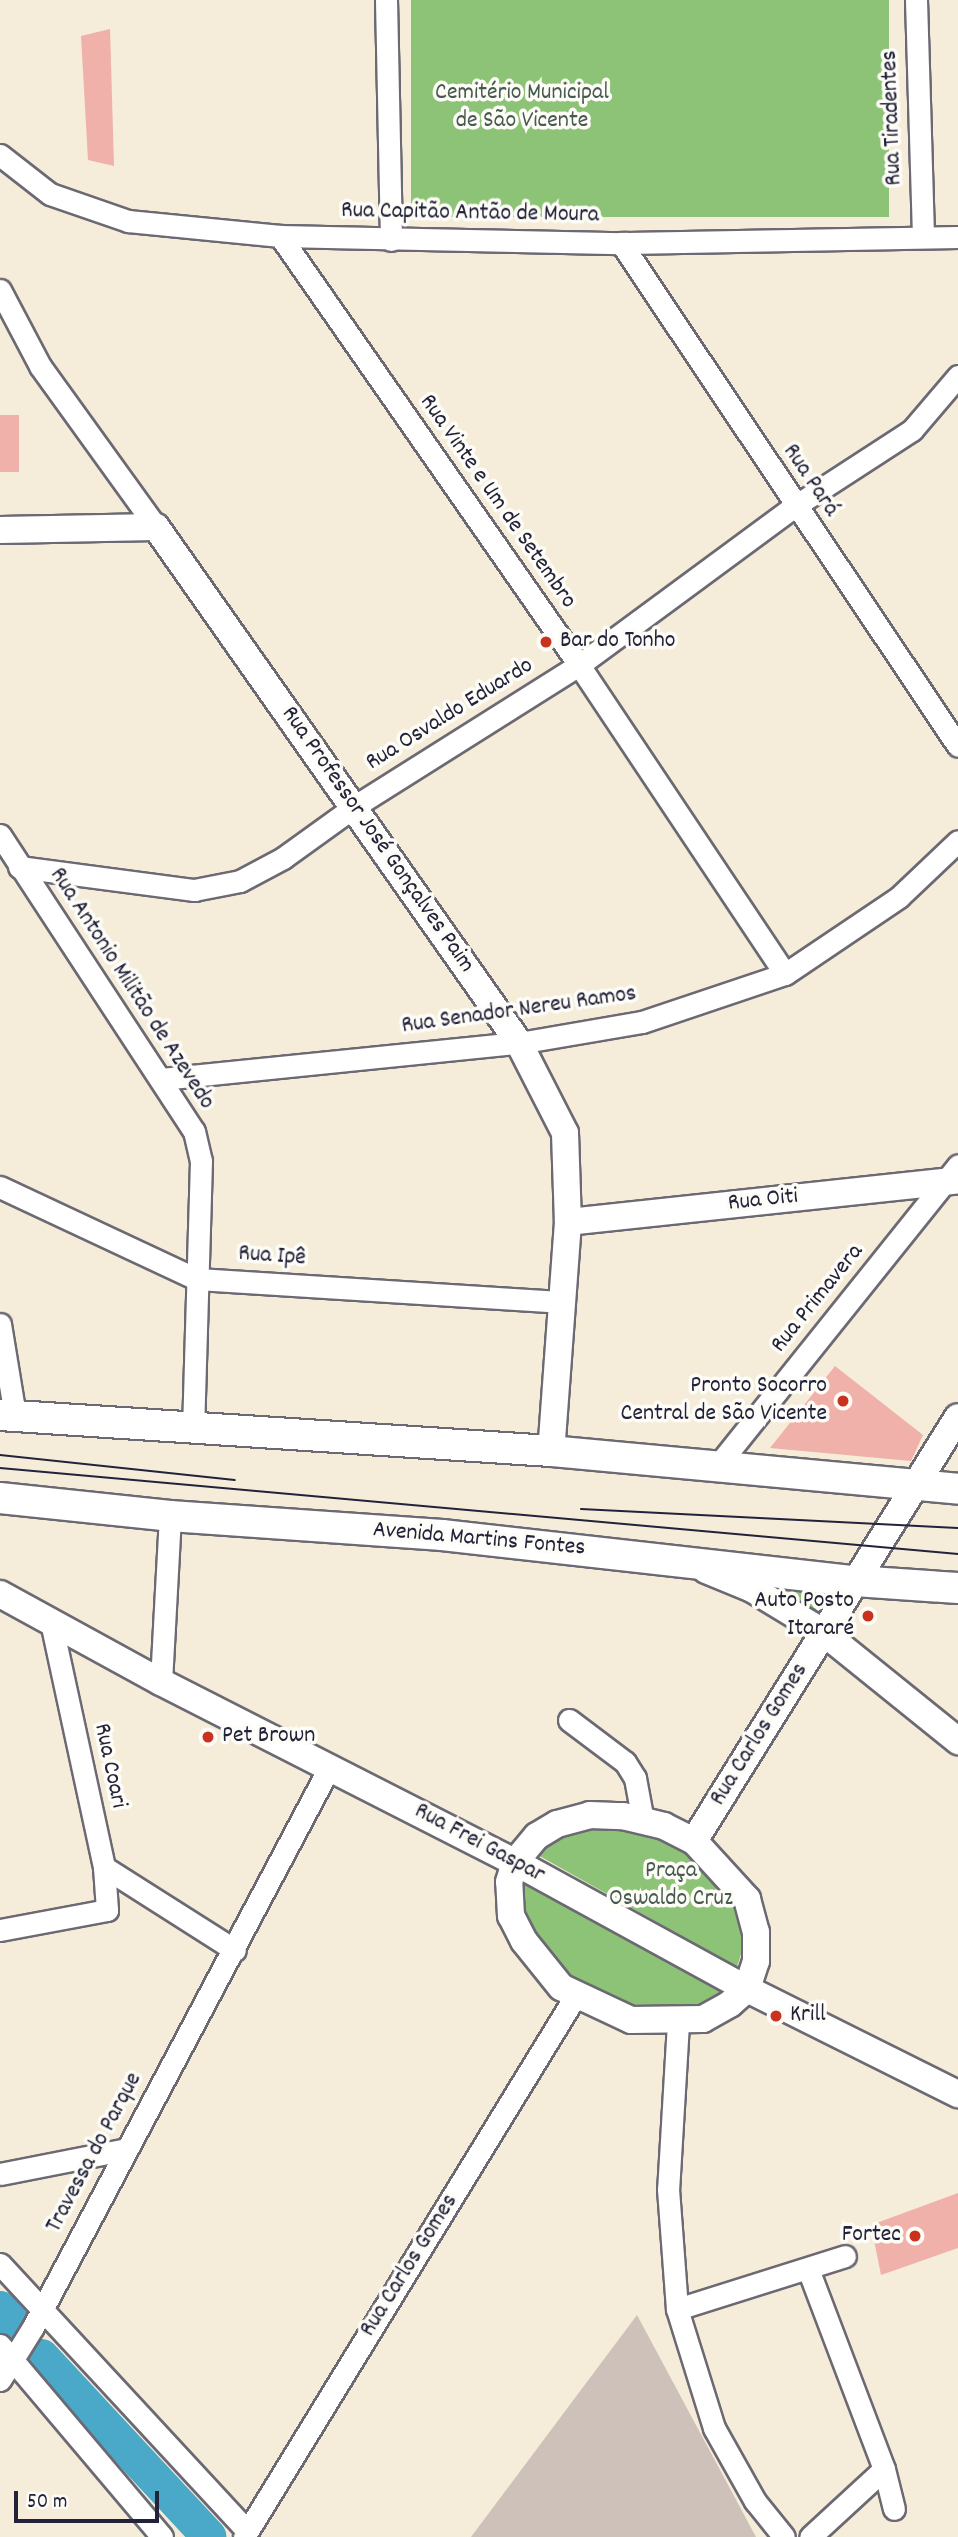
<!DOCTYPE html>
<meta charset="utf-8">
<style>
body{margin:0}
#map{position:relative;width:958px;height:2537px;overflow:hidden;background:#f5edda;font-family:Dekko,sans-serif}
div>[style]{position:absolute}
.industrial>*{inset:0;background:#cec1ba}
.green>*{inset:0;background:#8dc376;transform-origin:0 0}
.river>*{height:35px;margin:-17.5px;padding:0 17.5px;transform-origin:17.5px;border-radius:17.5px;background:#4aa8c9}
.building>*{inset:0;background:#efb1a9;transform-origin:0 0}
.roads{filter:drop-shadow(2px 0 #6c6973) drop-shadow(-2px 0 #6c6973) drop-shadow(0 2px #6c6973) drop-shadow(0 -2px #6c6973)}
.minor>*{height:21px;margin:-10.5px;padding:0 10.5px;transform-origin:10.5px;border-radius:10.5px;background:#fff}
.tertiary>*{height:26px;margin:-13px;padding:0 13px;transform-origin:13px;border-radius:13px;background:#fff}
.secondary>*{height:30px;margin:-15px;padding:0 15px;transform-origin:15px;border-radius:15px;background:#fff}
.tram>*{height:2px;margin:-1px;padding:0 1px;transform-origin:1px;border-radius:1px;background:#22223b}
.dots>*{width:19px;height:19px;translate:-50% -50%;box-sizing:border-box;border:4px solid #fdfcf7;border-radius:50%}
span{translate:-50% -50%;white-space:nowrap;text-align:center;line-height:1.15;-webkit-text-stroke:7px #fdfcf7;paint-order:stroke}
.park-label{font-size:24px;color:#475a50}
.street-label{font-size:24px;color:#22223b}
.poi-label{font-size:24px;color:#22223b}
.left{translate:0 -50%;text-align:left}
.right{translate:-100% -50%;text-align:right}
.scale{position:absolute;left:14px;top:2491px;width:145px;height:32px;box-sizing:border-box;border:4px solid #22223b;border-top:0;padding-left:9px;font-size:21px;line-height:24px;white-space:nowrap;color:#22223b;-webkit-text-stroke:5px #fdfcf7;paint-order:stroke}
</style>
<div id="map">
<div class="industrial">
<div style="clip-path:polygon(637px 2315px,756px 2537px,471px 2537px)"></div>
</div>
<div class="green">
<div style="left:411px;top:0;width:478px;height:217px"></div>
<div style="clip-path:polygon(779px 1586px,826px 1590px,813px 1615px,777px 1593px)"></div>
<div style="clip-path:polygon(595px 1823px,662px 1837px,696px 1855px,723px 1884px,740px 1913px,746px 1938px,737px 1967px,536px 1854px,540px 1845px)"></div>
<div style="clip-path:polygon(520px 1873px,723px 1993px,711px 2004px,663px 2015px,608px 2002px,578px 1987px,525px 1926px)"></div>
</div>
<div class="river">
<div style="left:0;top:2308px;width:26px;rotate:50deg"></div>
<div style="left:41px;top:2356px;width:246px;rotate:47.1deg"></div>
</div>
<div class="building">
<div style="clip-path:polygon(110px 29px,114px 166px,88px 160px,81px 36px)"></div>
<div style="left:0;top:415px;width:19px;height:57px"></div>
<div style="clip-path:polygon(835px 1366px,923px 1435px,911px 1461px,770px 1448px)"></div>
<div style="clip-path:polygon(958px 2193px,958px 2248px,881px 2275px,871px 2225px)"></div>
</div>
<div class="roads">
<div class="minor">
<div style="left:386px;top:0;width:240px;rotate:88.8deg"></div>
<div style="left:916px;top:0;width:235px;rotate:88.3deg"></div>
<div style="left:0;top:155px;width:63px;rotate:38deg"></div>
<div style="left:50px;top:194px;width:83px;rotate:19.1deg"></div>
<div style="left:128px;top:221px;width:153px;rotate:5.6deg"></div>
<div style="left:280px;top:236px;width:341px;rotate:1.2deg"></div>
<div style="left:621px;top:243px;width:337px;rotate:-1deg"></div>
<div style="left:280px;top:236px;width:523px;rotate:55.12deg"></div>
<div style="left:579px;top:665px;width:371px;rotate:56.3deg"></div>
<div style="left:621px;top:243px;width:605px;rotate:56.18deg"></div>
<div style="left:0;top:290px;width:86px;rotate:62.2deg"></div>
<div style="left:40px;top:366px;width:198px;rotate:54.2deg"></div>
<div style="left:0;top:835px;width:354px;rotate:56.8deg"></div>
<div style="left:194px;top:1131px;width:31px;rotate:77deg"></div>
<div style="left:201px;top:1161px;width:268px;rotate:91.7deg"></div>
<div style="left:19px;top:867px;width:177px;rotate:7.5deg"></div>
<div style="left:194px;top:890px;width:47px;rotate:-11.1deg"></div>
<div style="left:240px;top:881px;width:49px;rotate:-28.1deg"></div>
<div style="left:283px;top:858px;width:89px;rotate:-35.8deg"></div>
<div style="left:355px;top:806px;width:265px;rotate:-32.2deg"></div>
<div style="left:579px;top:665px;width:268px;rotate:-36.4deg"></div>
<div style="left:795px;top:506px;width:140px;rotate:-33deg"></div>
<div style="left:912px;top:430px;width:71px;rotate:-49.6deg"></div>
<div style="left:162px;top:1079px;width:359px;rotate:-5.8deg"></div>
<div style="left:519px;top:1043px;width:125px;rotate:-9.7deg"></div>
<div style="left:642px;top:1022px;width:151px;rotate:-18.6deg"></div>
<div style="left:785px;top:974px;width:138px;rotate:-34deg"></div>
<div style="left:899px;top:897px;width:81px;rotate:-43.5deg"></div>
<div style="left:0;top:1187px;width:217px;rotate:25.1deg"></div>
<div style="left:196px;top:1279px;width:366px;rotate:3.6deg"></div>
<div style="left:0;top:1324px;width:93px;rotate:80.7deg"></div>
<div style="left:718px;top:1465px;width:384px;rotate:-51.3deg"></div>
<div style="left:161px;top:1682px;width:166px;rotate:-86.9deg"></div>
<div style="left:569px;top:1720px;width:70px;rotate:36.9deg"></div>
<div style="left:625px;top:1762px;width:19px;rotate:58deg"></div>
<div style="left:635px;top:1778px;width:44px;rotate:79.5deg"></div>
<div style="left:104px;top:1867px;width:155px;rotate:32.4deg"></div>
<div style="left:0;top:1930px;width:109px;rotate:-10.6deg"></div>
<div style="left:107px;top:1910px;width:43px;rotate:-94deg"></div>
<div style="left:104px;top:1867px;width:251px;rotate:-102.2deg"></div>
<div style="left:678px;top:2023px;width:166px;rotate:93.4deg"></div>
<div style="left:668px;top:2189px;width:120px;rotate:85.7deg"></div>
<div style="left:677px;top:2309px;width:125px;rotate:72.7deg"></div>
<div style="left:714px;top:2428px;width:84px;rotate:60.7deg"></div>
<div style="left:755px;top:2501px;width:46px;rotate:51.1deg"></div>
<div style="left:0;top:2174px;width:129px;rotate:-11.1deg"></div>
<div style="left:0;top:2264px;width:364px;rotate:47.2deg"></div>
<div style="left:808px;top:2269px;width:214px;rotate:69.2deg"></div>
<div style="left:884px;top:2469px;width:100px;rotate:137.4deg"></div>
<div style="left:677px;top:2309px;width:176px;rotate:-17.5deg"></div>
<div style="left:0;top:2345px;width:251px;rotate:49.8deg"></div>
<div style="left:0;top:2380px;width:62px;rotate:-58.1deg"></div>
<div style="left:33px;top:2327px;width:635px;rotate:-62.1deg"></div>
<div style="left:884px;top:2469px;width:41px;rotate:76deg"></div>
<div style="left:244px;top:2537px;width:636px;rotate:-58.51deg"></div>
</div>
<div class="tertiary">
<div style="left:0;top:530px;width:156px;rotate:-1.1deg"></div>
<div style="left:156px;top:527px;width:631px;rotate:54.87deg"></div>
<div style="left:519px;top:1043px;width:101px;rotate:62.9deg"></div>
<div style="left:565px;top:1133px;width:89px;rotate:88.1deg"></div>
<div style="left:568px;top:1222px;width:230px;rotate:94.2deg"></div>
<div style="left:568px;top:1222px;width:392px;rotate:-6.1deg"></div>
<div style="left:706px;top:1570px;width:50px;rotate:22.4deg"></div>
<div style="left:752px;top:1589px;width:83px;rotate:31.2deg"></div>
<div style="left:823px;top:1632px;width:174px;rotate:38.9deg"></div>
<div style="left:0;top:1594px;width:183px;rotate:28.7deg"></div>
<div style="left:161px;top:1682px;width:397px;rotate:27deg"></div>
<div style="left:515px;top:1862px;width:264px;rotate:28.7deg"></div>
<div style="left:747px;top:1989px;width:236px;rotate:26.5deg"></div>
<div style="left:590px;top:1815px;width:33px;rotate:2deg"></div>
<div style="left:623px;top:1816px;width:42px;rotate:13.7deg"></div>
<div style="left:664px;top:1826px;width:34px;rotate:27deg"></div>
<div style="left:694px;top:1841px;width:79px;rotate:47.6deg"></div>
<div style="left:747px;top:1899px;width:34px;rotate:75deg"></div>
<div style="left:756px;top:1932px;width:29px;rotate:90deg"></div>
<div style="left:756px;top:1961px;width:29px;rotate:108deg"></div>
<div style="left:747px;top:1989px;width:23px;rotate:139deg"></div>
<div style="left:730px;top:2004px;width:31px;rotate:151deg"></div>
<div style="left:703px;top:2019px;width:72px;rotate:179.2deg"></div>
<div style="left:631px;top:2020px;width:77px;rotate:-154.8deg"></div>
<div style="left:561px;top:1987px;width:59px;rotate:-128.8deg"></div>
<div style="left:524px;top:1941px;width:28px;rotate:-117deg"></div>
<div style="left:511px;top:1916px;width:34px;rotate:-93deg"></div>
<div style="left:509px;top:1882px;width:21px;rotate:-73deg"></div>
<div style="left:515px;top:1862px;width:34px;rotate:-50deg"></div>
<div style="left:537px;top:1836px;width:23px;rotate:-31deg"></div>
<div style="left:557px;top:1824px;width:34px;rotate:-15deg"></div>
<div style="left:694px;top:1841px;width:499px;rotate:-58.1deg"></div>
</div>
<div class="secondary">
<div style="left:0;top:1415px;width:552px;rotate:3.74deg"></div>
<div style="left:551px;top:1451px;width:409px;rotate:5.3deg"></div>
<div style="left:0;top:1498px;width:171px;rotate:6deg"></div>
<div style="left:170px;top:1516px;width:273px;rotate:4deg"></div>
<div style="left:442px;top:1535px;width:416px;rotate:6.4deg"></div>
<div style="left:855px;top:1581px;width:103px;rotate:3.9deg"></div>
</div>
</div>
<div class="tram">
<div style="left:0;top:1455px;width:236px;rotate:6.1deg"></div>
<div style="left:0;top:1468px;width:962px;rotate:5.13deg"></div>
<div style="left:581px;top:1509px;width:377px;rotate:2.9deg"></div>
</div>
<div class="dots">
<div style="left:546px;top:642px;background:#c8321e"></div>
<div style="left:843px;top:1401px;background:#c8321e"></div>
<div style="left:868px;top:1616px;background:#c8321e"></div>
<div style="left:208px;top:1737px;background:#c8321e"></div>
<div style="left:776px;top:2016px;background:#c8321e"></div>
<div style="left:915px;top:2236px;background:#c8321e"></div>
</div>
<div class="park-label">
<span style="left:522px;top:108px">Cemitério Municipal<br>de São Vicente</span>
<span style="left:671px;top:1886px">Praça<br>Oswaldo Cruz</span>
</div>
<div class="street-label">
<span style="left:893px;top:118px;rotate:-92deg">Rua Tiradentes</span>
<span style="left:470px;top:214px;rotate:1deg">Rua Capitão Antão de Moura</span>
<span style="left:810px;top:481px;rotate:56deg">Rua Pará</span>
<span style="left:497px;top:502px;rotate:55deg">Rua Vinte e Um de Setembro</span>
<span style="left:450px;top:715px;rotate:-32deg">Rua Osvaldo Eduardo</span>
<span style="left:377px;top:840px;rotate:55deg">Rua Professor José Gonçalves Paim</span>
<span style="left:131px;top:989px;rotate:57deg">Rua Antonio Militão de Azevedo</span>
<span style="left:519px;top:1011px;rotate:-8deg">Rua Senador Nereu Ramos</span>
<span style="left:763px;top:1201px;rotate:-6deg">Rua Oiti</span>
<span style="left:272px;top:1257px;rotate:4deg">Rua Ipê</span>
<span style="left:818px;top:1299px;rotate:-51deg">Rua Primavera</span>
<span style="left:479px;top:1540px;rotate:5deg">Avenida Martins Fontes</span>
<span style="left:760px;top:1735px;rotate:-58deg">Rua Carlos Gomes</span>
<span style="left:109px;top:1766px;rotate:78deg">Rua Coari</span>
<span style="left:479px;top:1844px;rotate:28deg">Rua Frei Gaspar</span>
<span style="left:95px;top:2153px;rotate:-62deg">Travessa do Parque</span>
<span style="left:410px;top:2266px;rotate:-58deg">Rua Carlos Gomes</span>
</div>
<div class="poi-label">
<span class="left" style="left:560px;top:642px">Bar do Tonho</span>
<span class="right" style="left:827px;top:1401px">Pronto Socorro<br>Central de São Vicente</span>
<span class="right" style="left:854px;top:1616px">Auto Posto<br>Itararé</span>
<span class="left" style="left:222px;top:1737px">Pet Brown</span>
<span class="left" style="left:790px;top:2016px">Krill</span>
<span class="right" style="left:901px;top:2236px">Fortec</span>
</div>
<div class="scale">50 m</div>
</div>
